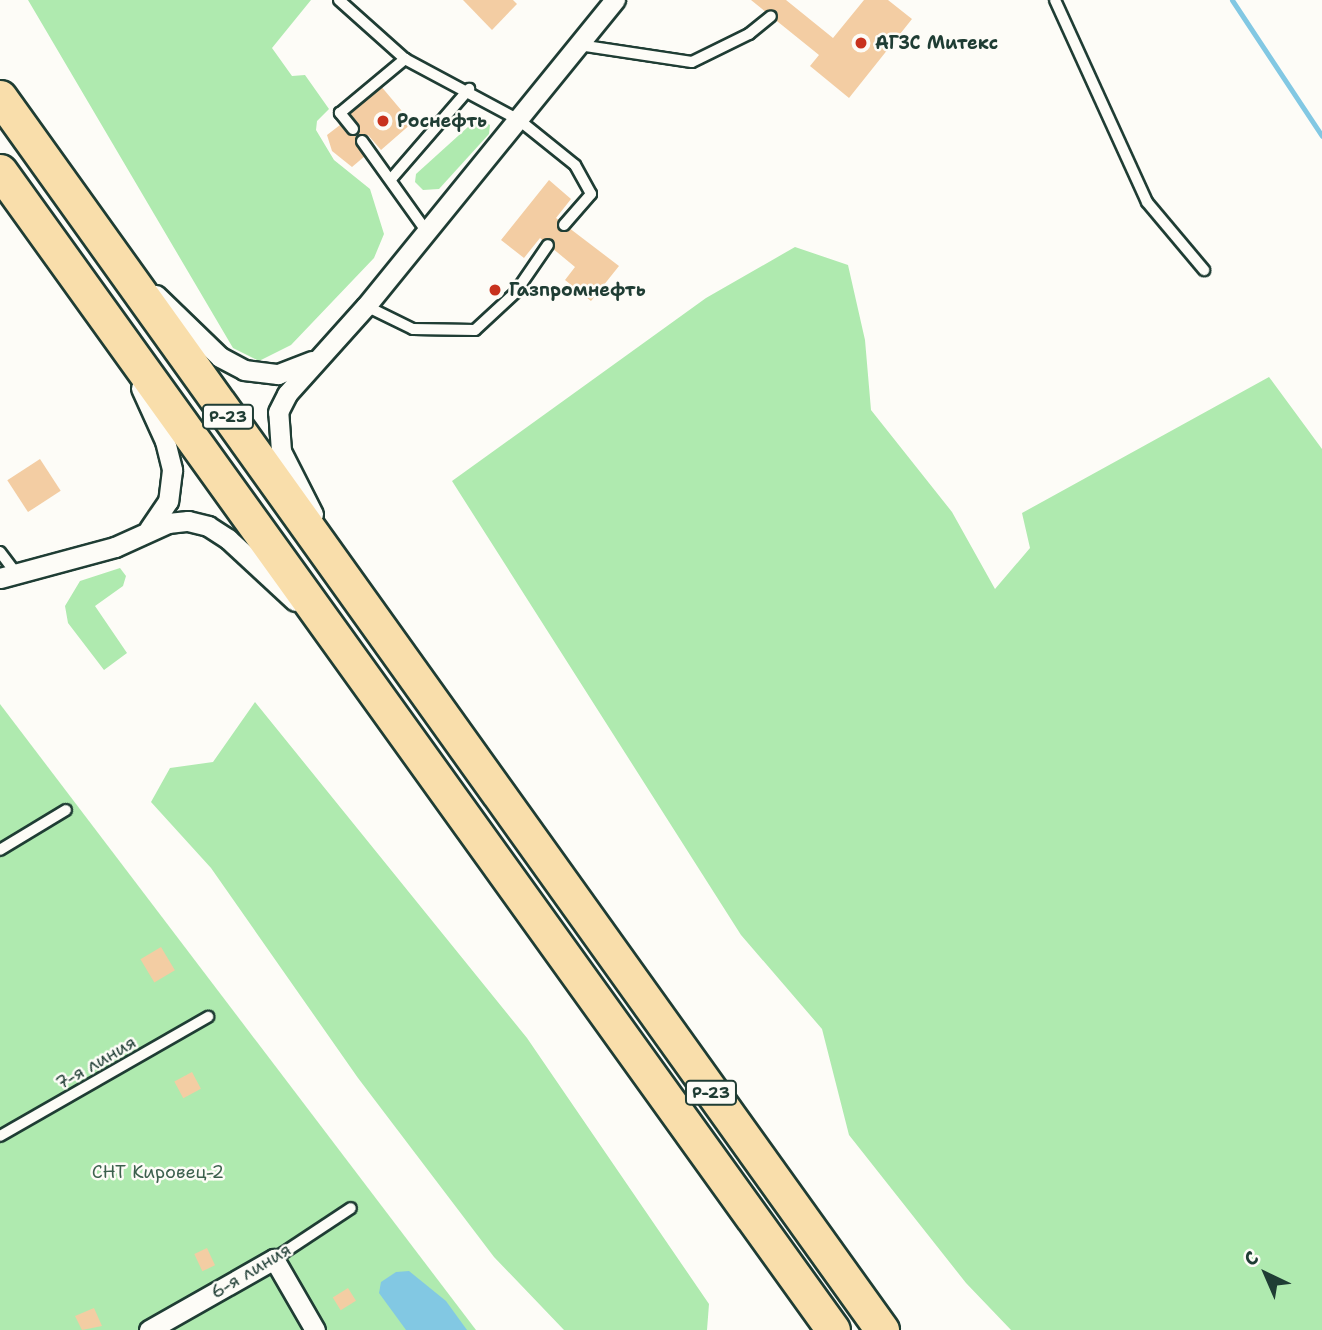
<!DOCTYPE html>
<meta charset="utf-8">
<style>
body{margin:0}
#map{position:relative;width:1322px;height:1330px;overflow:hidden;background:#fdfcf7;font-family:"Shantell Sans",sans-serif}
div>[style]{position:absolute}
.green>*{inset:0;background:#afeaaf}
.water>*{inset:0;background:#82c8e3}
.stream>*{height:5px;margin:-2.5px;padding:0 2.5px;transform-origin:2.5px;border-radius:2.5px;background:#82c8e3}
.building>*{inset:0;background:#f3cda3;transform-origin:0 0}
.roads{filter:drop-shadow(2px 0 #1f3d34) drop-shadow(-2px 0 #1f3d34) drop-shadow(0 2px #1f3d34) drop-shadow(0 -2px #1f3d34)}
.service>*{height:10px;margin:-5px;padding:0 5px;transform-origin:5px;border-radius:5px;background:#fdfcf7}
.minor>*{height:19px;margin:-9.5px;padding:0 9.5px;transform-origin:9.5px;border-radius:9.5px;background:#fdfcf7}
.trunk>*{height:33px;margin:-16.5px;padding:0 16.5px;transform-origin:16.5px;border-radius:16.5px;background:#f9deab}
.dots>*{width:19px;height:19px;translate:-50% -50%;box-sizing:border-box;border:4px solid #fdfcf7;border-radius:50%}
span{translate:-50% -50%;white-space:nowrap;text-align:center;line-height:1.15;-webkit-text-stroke:5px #fdfcf7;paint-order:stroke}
.shield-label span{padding:2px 5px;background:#fdfcf7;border:2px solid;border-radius:5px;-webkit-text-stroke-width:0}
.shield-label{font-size:16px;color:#1f3d34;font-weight:700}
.poi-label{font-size:18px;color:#1f3d34;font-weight:700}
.left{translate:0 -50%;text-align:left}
.street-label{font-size:18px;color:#1f3d34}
.park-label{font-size:18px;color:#3c604d}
.north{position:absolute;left:1231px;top:1239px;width:70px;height:70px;-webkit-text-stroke:5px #fdfcf7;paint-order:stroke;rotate:316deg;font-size:19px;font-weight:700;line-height:28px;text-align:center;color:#1f3d34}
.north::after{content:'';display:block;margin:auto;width:24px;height:32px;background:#1f3d34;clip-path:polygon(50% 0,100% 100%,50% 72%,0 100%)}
</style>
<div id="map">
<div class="green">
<div style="clip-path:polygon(28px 0,311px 0,272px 48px,292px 76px,305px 75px,329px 109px,317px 121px,316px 130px,334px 160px,370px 189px,384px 234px,374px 258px,291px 345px,259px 361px,233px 348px)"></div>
<div style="clip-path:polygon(479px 117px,490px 125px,489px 134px,439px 189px,423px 190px,415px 182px,416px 174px)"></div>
<div style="clip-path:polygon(795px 247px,848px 265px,865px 340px,871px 410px,952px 512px,995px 589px,1030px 548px,1022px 513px,1269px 377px,1322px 449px,1322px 1330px,1011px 1330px,966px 1283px,849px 1135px,822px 1029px,741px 935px,452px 481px,706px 298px)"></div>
<div style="clip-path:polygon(120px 568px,126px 576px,123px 586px,95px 606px,127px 653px,104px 670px,68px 623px,65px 606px,80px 581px)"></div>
<div style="clip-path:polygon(255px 702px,527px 1038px,709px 1304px,707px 1330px,564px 1330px,494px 1257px,358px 1078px,211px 868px,151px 802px,170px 768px,213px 762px)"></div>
<div style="clip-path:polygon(0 704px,476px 1330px,0 1330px)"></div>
</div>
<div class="water">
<div style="clip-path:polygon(409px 1271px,446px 1301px,467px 1330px,406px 1330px,379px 1293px,381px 1282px,396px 1272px)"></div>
</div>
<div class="stream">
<div style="left:1232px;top:0;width:163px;rotate:56.5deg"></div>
</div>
<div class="building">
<div style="clip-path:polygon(463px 0,513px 0,517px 4px,492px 30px)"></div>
<div style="clip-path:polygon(751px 0,786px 0,833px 38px,864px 0,888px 0,912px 19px,849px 98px,810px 66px,819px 55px)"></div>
<div style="clip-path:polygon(380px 85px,412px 123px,381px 150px,368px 135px,357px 145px,365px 156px,352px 167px,332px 151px,327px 135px,340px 125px,347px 134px,359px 124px,348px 111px)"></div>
<div style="clip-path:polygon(549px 180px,571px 199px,556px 218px,619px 266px,591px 301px,565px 280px,575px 267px,540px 238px,524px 258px,501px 240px)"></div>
<div style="left:40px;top:459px;width:38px;height:39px;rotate:57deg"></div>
<div style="left:161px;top:947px;width:27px;height:24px;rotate:59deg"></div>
<div style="left:192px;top:1072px;width:19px;height:20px;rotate:62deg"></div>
<div style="left:207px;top:1248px;width:19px;height:14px;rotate:65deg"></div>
<div style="left:348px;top:1288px;width:15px;height:18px;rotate:58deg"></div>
<div style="clip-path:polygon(94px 1308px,102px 1326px,82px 1330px,75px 1316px)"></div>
</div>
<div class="roads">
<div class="service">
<div style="left:339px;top:0;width:89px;rotate:41.8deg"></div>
<div style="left:1055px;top:0;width:222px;rotate:65.5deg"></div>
<div style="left:1147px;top:202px;width:89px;rotate:50deg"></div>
<div style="left:579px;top:45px;width:114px;rotate:8.6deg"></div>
<div style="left:692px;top:62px;width:64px;rotate:-26.2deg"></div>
<div style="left:749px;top:34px;width:28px;rotate:-39deg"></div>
<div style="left:353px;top:129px;width:21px;rotate:-129deg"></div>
<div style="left:340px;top:113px;width:85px;rotate:-39.7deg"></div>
<div style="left:405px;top:59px;width:129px;rotate:28.2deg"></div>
<div style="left:519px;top:120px;width:72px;rotate:38.8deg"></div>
<div style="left:575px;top:165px;width:33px;rotate:61deg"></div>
<div style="left:591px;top:194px;width:41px;rotate:131.1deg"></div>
<div style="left:362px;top:141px;width:112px;rotate:54.5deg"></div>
<div style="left:392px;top:178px;width:118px;rotate:-49.1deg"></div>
<div style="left:366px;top:306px;width:52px;rotate:26.1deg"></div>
<div style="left:413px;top:329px;width:62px;rotate:0.9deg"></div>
<div style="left:475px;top:330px;width:54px;rotate:-42.8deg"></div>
<div style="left:515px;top:293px;width:58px;rotate:-55.5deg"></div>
<div style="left:0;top:552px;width:25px;rotate:53deg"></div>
<div style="left:0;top:850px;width:77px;rotate:-31.2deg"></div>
<div style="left:0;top:1136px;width:240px;rotate:-29.8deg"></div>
<div style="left:274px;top:1259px;width:92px;rotate:-33.5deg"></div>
</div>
<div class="minor">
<div style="left:156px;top:295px;width:89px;rotate:44.1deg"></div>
<div style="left:220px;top:357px;width:27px;rotate:28deg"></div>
<div style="left:244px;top:370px;width:34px;rotate:7deg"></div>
<div style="left:278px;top:374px;width:36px;rotate:-21deg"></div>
<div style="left:141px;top:388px;width:58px;rotate:65.6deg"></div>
<div style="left:165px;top:441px;width:30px;rotate:76deg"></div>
<div style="left:172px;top:470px;width:31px;rotate:97deg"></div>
<div style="left:168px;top:501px;width:34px;rotate:124deg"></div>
<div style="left:313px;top:514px;width:71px;rotate:-116.9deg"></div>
<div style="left:281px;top:451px;width:39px;rotate:-94deg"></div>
<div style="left:278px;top:412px;width:20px;rotate:-63deg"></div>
<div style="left:287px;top:394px;width:118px;rotate:-48.1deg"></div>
<div style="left:366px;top:306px;width:395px;rotate:-50.9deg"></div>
<div style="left:0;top:578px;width:119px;rotate:-15.1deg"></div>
<div style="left:115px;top:547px;width:58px;rotate:-24.4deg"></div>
<div style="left:168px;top:523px;width:20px;rotate:-6deg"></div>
<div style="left:188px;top:521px;width:21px;rotate:14deg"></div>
<div style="left:208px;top:526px;width:24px;rotate:33deg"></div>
<div style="left:228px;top:539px;width:91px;rotate:42.8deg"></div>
<div style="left:149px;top:1330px;width:144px;rotate:-29.6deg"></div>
<div style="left:274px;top:1259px;width:82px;rotate:60deg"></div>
</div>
<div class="trunk">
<div style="left:0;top:97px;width:1516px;rotate:54.42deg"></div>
<div style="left:0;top:171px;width:1427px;rotate:54.29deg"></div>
</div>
</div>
<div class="dots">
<div style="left:861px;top:43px;background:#c8321e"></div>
<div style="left:383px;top:121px;background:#c8321e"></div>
<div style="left:495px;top:290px;background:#c8321e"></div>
</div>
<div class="shield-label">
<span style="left:228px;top:417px">Р-23</span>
<span style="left:711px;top:1093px">Р-23</span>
</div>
<div class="poi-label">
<span class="left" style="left:875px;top:43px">АГЗС Митекс</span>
<span class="left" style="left:397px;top:121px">Роснефть</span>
<span class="left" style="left:509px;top:290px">Газпромнефть</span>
</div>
<div class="street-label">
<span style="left:96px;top:1063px;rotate:-30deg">7-я линия</span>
<span style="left:251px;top:1271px;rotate:-31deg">6-я линия</span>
</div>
<div class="park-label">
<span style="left:158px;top:1172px">СНТ Кировец-2</span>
</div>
<div class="north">С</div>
</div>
